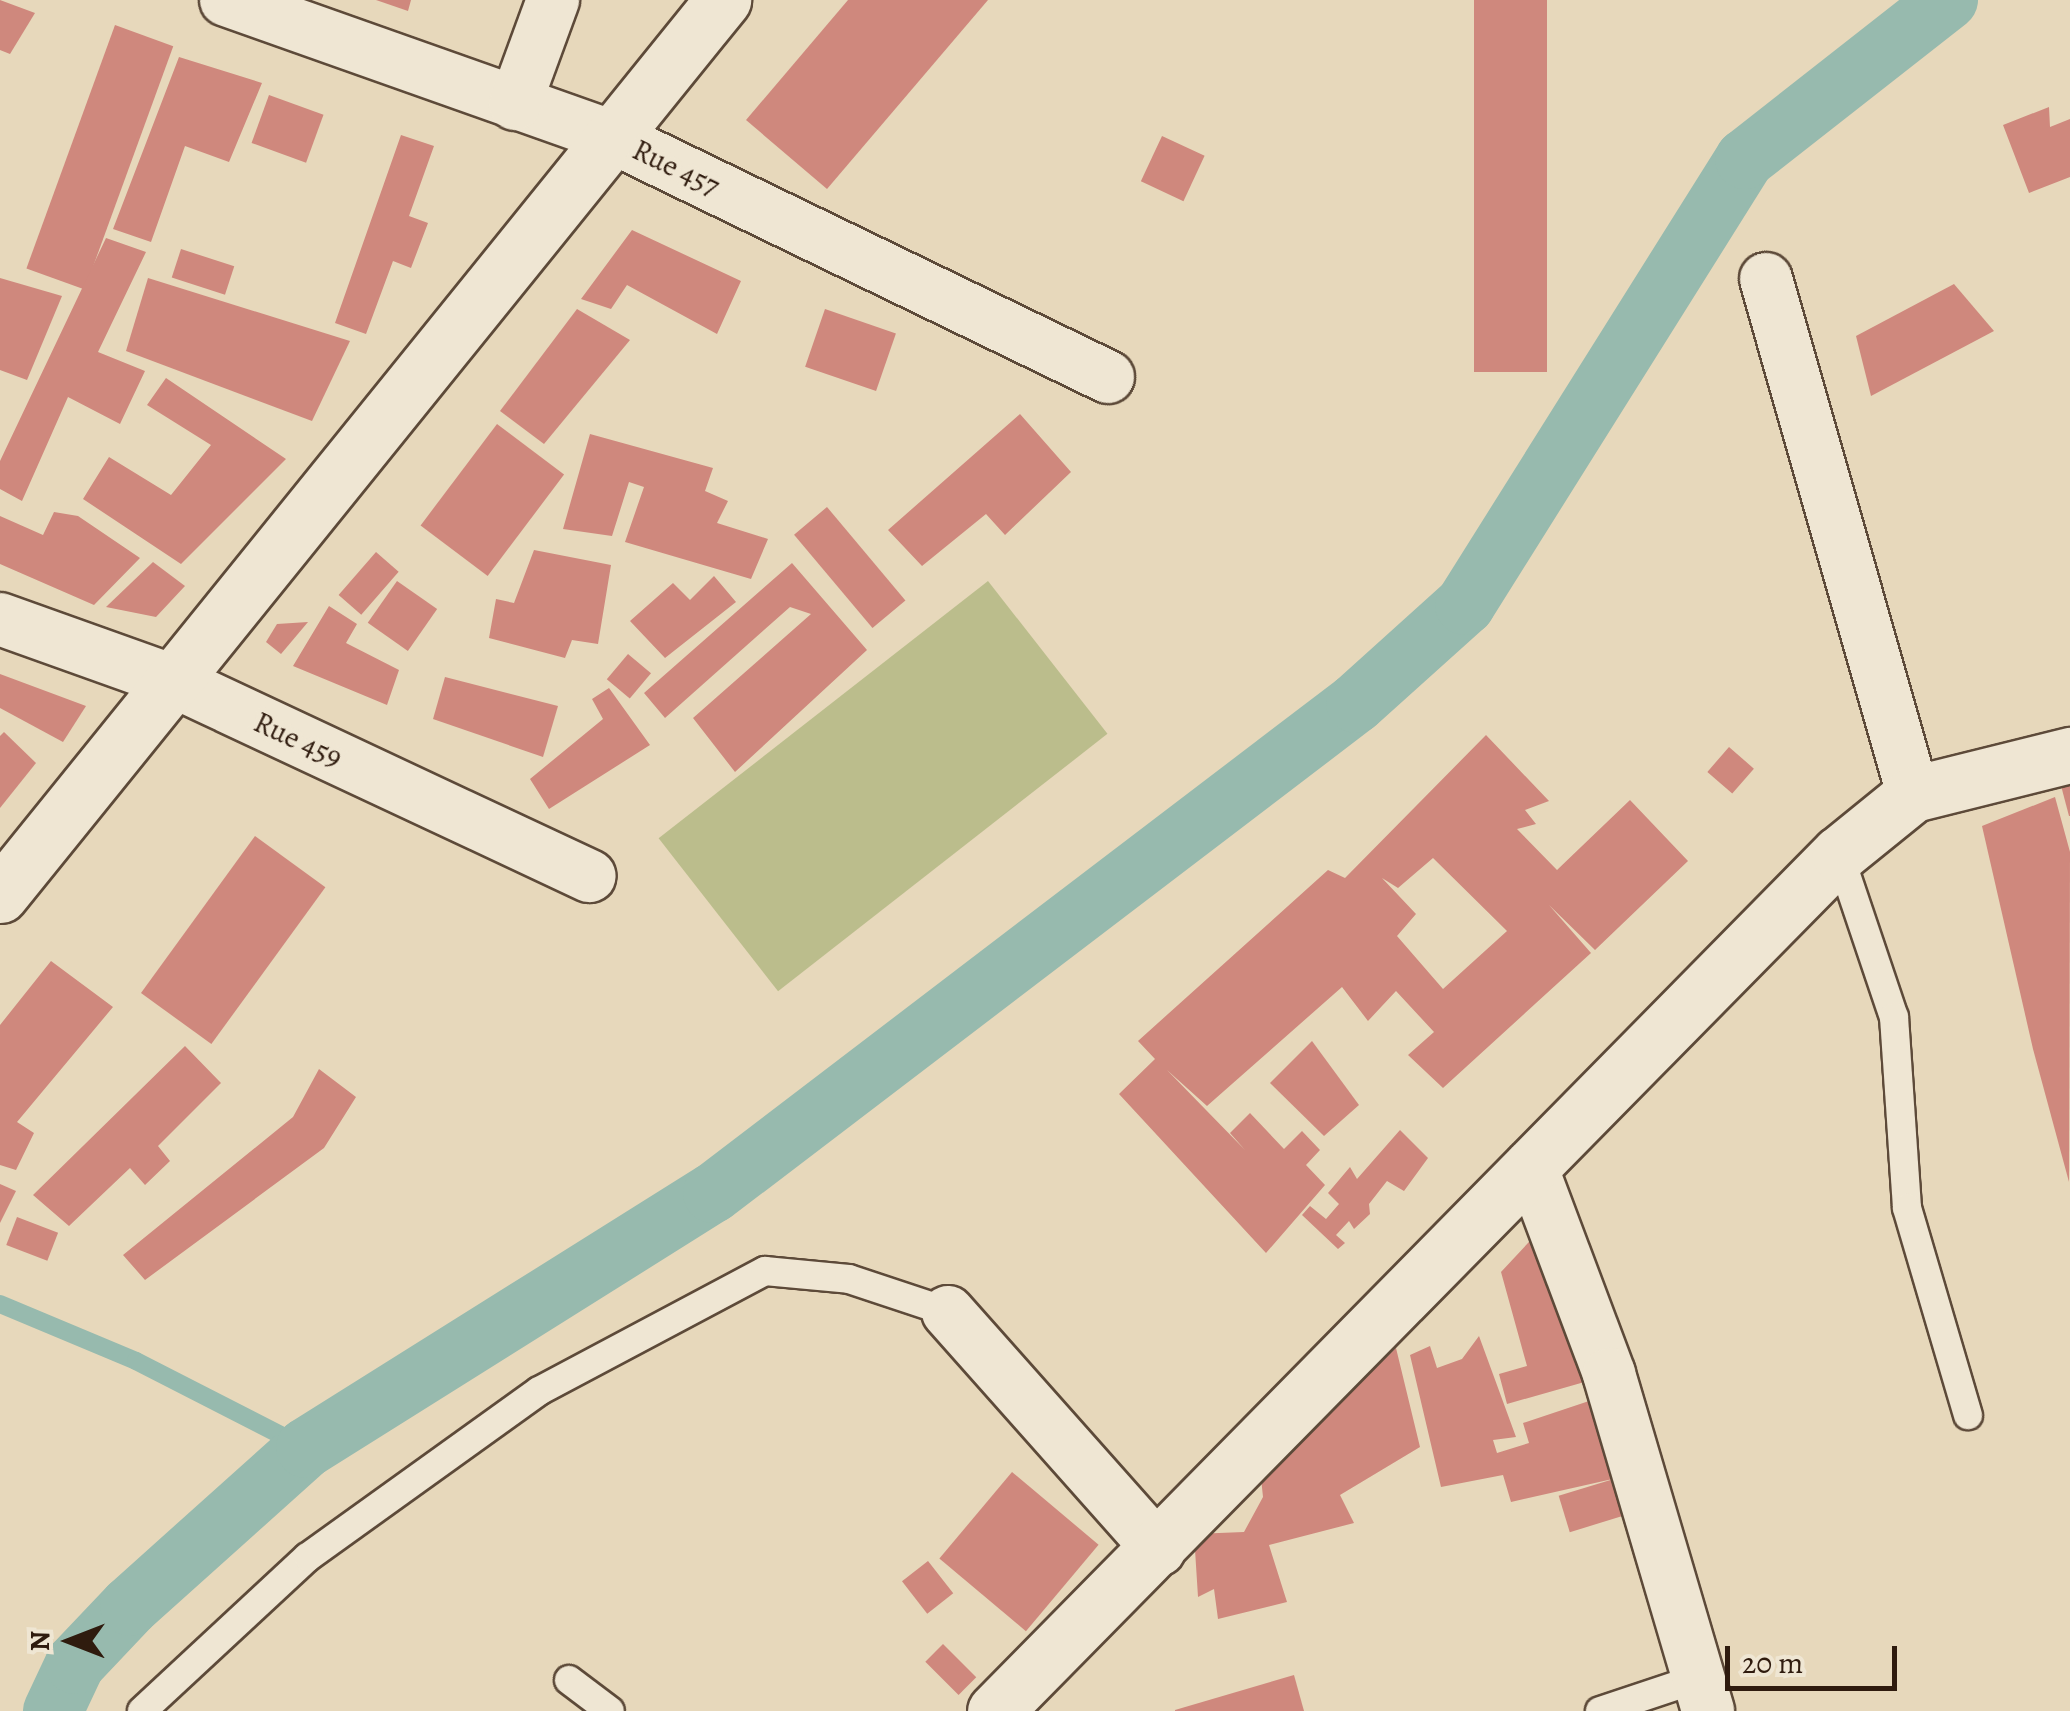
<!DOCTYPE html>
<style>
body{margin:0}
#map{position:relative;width:2070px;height:1711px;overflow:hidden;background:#e7d8bb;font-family:Alegreya,serif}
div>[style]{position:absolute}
.green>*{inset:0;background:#bbbd8c;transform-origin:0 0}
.stream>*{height:18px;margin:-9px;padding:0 9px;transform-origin:9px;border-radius:9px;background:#97baae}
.canal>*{height:60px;margin:-30px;padding:0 30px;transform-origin:30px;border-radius:30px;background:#97baae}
.building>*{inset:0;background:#cf887d;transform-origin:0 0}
.roads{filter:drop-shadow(2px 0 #5d4a39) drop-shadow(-2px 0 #5d4a39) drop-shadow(0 2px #5d4a39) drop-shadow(0 -2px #5d4a39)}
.lane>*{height:28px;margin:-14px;padding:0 14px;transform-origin:14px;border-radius:14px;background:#efe6d3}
.street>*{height:52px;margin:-26px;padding:0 26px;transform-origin:26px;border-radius:26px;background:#efe6d3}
.secondary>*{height:55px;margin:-27.5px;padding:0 27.5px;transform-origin:27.5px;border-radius:27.5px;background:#efe6d3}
span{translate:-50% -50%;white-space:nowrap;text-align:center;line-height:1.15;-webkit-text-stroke:10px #efe6d3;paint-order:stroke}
.street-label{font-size:30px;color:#2f1b0e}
.north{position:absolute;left:20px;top:1591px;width:100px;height:100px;-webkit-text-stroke:8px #efe6d3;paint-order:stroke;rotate:270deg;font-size:28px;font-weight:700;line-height:40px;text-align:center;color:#2f1b0e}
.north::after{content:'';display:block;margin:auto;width:35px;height:45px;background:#2f1b0e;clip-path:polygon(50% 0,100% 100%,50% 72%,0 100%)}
.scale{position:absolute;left:1725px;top:1646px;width:172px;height:45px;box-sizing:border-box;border:5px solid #2f1b0e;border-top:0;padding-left:12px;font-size:30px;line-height:35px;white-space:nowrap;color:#2f1b0e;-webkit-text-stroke:8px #efe6d3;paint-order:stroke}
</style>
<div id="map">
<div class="green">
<div style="left:988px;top:581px;width:194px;height:418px;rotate:52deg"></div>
</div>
<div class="stream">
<div style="left:0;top:1304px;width:147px;rotate:22.7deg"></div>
<div style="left:136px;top:1361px;width:191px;rotate:27.1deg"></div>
</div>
<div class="canal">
<div style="left:53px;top:1711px;width:52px;rotate:-64.9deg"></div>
<div style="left:75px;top:1664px;width:80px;rotate:-46.5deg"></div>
<div style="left:130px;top:1606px;width:237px;rotate:-41.9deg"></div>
<div style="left:306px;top:1448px;width:480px;rotate:-32.1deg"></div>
<div style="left:713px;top:1193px;width:808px;rotate:-37.31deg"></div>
<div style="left:1356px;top:703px;width:147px;rotate:-42deg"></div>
<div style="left:1465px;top:605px;width:527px;rotate:-57.88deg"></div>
<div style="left:1745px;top:159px;width:258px;rotate:-38.1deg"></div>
</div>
<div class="building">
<div style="clip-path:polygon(0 0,35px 13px,10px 54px,0 50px)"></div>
<div style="clip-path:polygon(376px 0,411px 0,408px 11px)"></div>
<div style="clip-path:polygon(848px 0,988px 0,827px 189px,746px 120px)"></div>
<div style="left:1474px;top:0;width:73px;height:372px"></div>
<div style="left:115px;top:25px;width:62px;height:259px;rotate:20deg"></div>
<div style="clip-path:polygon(179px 57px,262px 83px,229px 162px,185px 146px,151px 242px,113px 229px)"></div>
<div style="left:269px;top:95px;width:58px;height:51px;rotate:20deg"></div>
<div style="clip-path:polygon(2049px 107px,2050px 127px,2070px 119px,2070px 177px,2029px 193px,2003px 125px)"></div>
<div style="clip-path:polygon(401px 135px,434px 146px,409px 216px,428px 223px,411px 268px,393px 261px,366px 334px,335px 323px)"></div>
<div style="left:1162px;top:136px;width:47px;height:50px;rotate:25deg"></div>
<div style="clip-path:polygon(632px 230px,741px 281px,717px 334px,627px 285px,611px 309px,581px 299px)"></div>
<div style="clip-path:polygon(106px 238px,146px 252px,98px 352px,145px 371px,120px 424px,68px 397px,22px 501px,0 489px,0 461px)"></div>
<div style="left:181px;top:249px;width:56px;height:30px;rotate:18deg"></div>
<div style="clip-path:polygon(0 278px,62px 296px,27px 380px,0 370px)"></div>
<div style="clip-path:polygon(148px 278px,350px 341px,312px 421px,126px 351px)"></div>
<div style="clip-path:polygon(1954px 284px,1994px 331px,1871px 396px,1856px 336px)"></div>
<div style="clip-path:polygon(577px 309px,630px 340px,544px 444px,500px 411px)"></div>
<div style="left:825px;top:309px;width:75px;height:61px;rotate:19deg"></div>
<div style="clip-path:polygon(166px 378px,286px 459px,181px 564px,83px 499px,109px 457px,171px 495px,211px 445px,147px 405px)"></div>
<div style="clip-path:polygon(1020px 414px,1071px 472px,1005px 535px,986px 514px,922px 566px,888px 530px)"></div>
<div style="left:497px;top:424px;width:84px;height:127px;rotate:37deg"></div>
<div style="clip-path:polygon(590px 434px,713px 468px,705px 491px,728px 501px,717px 523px,768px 539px,751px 579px,625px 542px,644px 487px,629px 482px,612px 536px,563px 529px)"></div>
<div style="left:827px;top:507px;width:122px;height:43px;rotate:50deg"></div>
<div style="clip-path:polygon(54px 512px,78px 516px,140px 558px,94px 605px,0 564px,0 516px,43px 535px)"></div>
<div style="clip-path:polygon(534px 550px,611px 565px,598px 644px,572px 640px,565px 658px,489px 638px,496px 599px,514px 603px)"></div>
<div style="left:376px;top:552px;width:30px;height:57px;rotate:41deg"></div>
<div style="clip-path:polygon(153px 562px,185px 586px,156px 617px,106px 607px)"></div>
<div style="clip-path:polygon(792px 563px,867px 650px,735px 772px,693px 718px,811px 614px,790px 607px,665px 718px,644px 693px)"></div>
<div style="clip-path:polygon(714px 576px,736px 602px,665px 658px,630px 621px,673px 583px,690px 600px)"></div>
<div style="left:397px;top:581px;width:49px;height:51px;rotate:35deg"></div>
<div style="clip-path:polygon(329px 606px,357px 624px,346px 643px,399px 670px,387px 705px,293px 666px)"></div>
<div style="clip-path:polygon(308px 622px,281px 654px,266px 642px,277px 624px)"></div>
<div style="left:628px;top:654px;width:30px;height:33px;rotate:40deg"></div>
<div style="clip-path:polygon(0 674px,86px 706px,63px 742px,0 708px)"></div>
<div style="clip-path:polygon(445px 677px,558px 706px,543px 757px,433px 719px)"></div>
<div style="clip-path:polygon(609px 688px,650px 745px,549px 809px,530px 779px,603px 719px,592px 699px)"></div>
<div style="clip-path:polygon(4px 732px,36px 763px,0 808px,0 736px)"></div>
<div style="clip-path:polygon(evenodd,1486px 735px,1549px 801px,1525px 810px,1536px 824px,1517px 829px,1557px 870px,1630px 800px,1688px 861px,1595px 950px,1549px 905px,1591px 953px,1443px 1088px,1408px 1055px,1434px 1032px,1396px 991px,1368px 1021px,1342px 987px,1207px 1106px,1167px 1070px,1245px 1150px,1230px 1133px,1250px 1113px,1284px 1149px,1302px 1131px,1320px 1150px,1306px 1165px,1325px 1185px,1266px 1253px,1119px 1094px,1155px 1059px,1138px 1041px,1328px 870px,1345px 878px,1486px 735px,1433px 858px,1507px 931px,1443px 989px,1397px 936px,1416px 914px,1382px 878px,1398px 888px,1433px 858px)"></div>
<div style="left:1729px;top:747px;width:33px;height:33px;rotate:41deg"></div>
<div style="clip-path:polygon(2070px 774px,2070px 816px,2069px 816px,2059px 778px)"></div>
<div style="clip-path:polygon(2055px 797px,2070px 852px,2069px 1182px,2033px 1049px,1982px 826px)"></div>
<div style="left:255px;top:836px;width:87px;height:194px;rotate:36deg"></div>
<div style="clip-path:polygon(51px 961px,113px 1007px,17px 1122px,34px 1133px,16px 1170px,0 1165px,0 1025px)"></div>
<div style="clip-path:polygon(1312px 1041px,1359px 1105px,1324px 1136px,1270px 1083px)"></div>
<div style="clip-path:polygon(185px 1046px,221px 1083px,158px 1146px,170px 1161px,145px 1185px,130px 1168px,69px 1226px,33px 1195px)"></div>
<div style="clip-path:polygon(319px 1069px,356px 1097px,324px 1148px,145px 1280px,123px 1255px,293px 1117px)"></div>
<div style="clip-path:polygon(1400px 1130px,1428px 1158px,1404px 1191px,1387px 1181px,1369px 1204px,1370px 1214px,1354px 1229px,1349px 1221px,1336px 1235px,1345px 1243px,1338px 1249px,1302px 1215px,1310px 1206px,1326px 1219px,1339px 1204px,1328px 1193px,1350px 1167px,1357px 1179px)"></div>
<div style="clip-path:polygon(0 1184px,16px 1191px,0 1223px)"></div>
<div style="left:17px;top:1217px;width:44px;height:30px;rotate:21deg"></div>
<div style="clip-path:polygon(1542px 1228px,1588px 1381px,1507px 1404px,1499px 1374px,1527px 1366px,1501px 1272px)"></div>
<div style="clip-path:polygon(1479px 1336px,1516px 1437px,1493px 1440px,1497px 1453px,1529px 1443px,1523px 1423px,1601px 1397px,1617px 1478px,1511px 1502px,1503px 1475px,1441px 1487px,1410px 1355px,1430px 1346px,1437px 1368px,1462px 1359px)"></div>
<div style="clip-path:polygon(1396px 1348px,1420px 1447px,1340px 1495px,1354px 1523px,1269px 1545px,1287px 1602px,1218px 1619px,1214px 1589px,1198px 1597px,1194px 1534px,1244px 1532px,1263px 1497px,1261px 1478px)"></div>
<div style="left:1012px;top:1472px;width:113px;height:113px;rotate:40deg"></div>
<div style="left:1617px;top:1478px;width:38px;height:61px;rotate:73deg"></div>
<div style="left:928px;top:1561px;width:41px;height:33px;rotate:52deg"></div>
<div style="left:943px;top:1644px;width:47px;height:25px;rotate:45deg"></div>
<div style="clip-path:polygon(1294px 1675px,1304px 1711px,1175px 1711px,1175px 1710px)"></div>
</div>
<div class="roads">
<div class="lane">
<div style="left:1839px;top:854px;width:172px;rotate:71.4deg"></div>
<div style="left:1894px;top:1017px;width:191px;rotate:86.1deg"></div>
<div style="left:1907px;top:1208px;width:216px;rotate:73.6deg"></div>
<div style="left:569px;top:1680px;width:51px;rotate:37.1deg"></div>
<div style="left:142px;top:1711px;width:226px;rotate:-42.9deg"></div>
<div style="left:308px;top:1557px;width:284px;rotate:-35.7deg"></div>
<div style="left:539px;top:1391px;width:256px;rotate:-28deg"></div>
<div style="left:765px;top:1271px;width:84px;rotate:5.4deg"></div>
<div style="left:849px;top:1279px;width:104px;rotate:18.4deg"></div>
<div style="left:1600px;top:1711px;width:104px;rotate:-18.4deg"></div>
</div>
<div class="street">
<div style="left:226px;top:0;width:410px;rotate:19.5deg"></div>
<div style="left:612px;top:137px;width:551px;rotate:25.82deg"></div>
<div style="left:515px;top:104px;width:111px;rotate:-69.9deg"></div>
<div style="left:1766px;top:279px;width:536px;rotate:74.07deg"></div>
<div style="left:0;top:619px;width:184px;rotate:19.7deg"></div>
<div style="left:173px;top:681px;width:460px;rotate:25.1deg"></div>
<div style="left:1531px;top:1166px;width:222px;rotate:69.4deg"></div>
<div style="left:1609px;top:1374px;width:351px;rotate:73.6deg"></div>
<div style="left:948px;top:1312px;width:318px;rotate:48.4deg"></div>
</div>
<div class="secondary">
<div style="left:0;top:895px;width:1151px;rotate:-51.07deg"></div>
<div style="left:995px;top:1711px;width:1203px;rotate:-45.44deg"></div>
<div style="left:1839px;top:854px;width:95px;rotate:-39deg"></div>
<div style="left:1913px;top:794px;width:162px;rotate:-14deg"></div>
</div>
</div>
<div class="street-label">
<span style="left:676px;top:168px;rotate:26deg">Rue 457</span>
<span style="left:298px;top:740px;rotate:25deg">Rue 459</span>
</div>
<div class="north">N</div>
<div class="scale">20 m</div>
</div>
